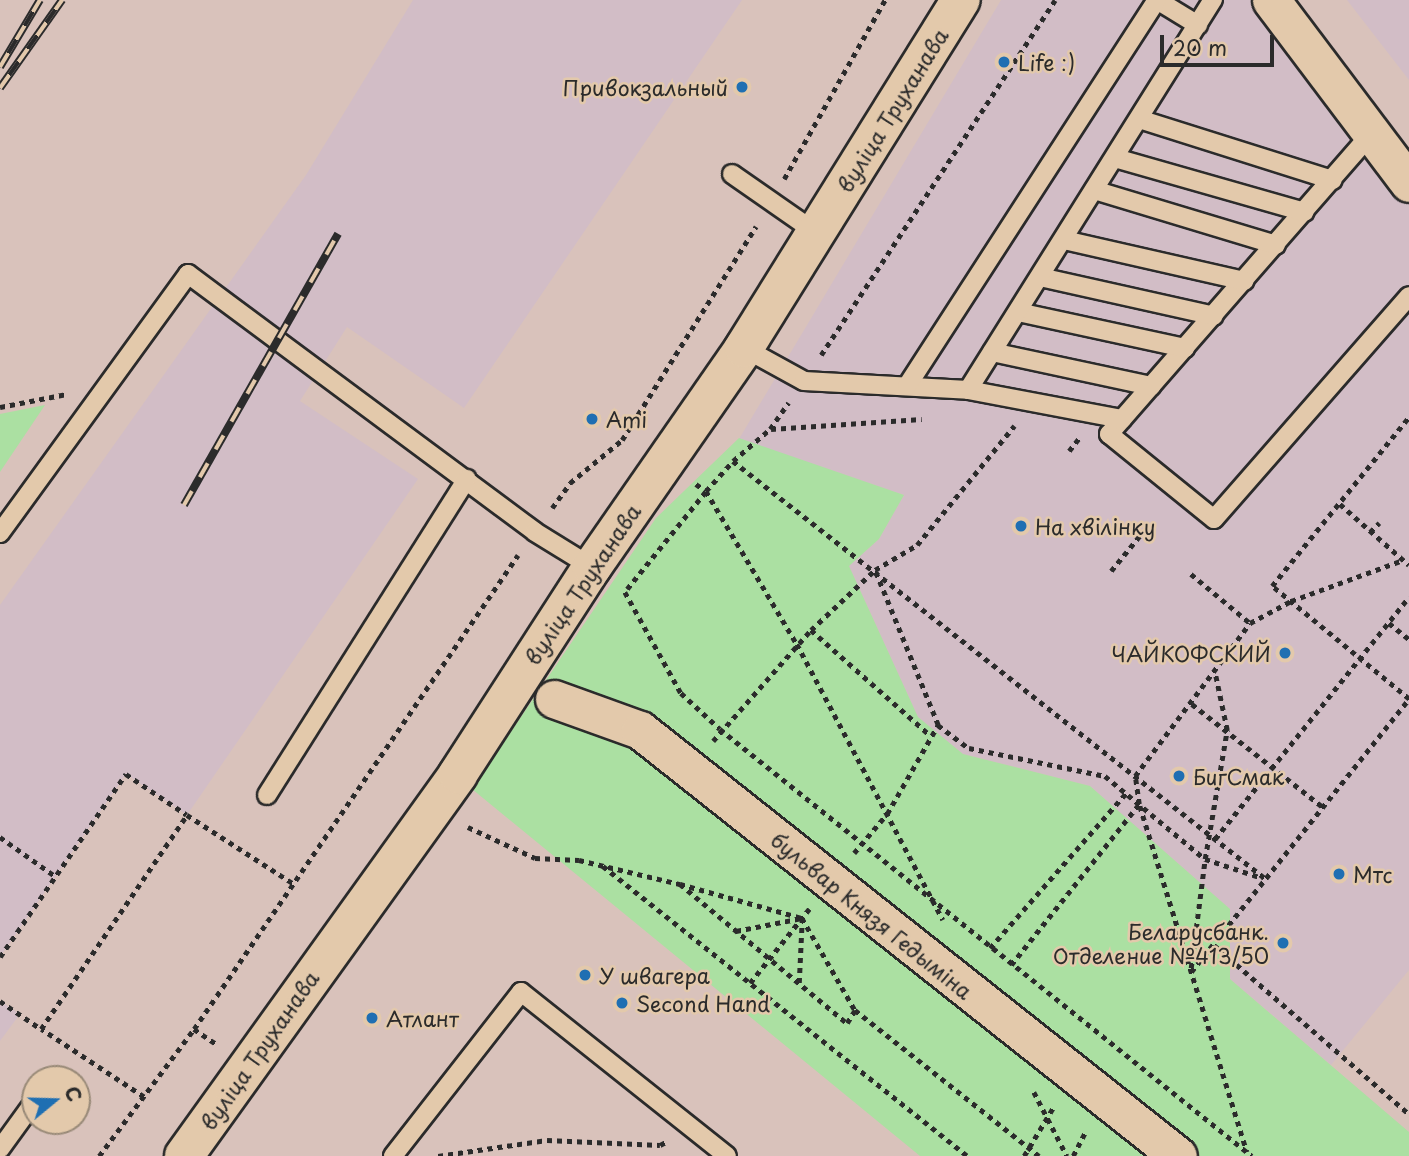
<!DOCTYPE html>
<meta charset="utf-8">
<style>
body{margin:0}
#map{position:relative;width:1409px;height:1156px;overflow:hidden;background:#d9c2bb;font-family:"Playpen Sans",sans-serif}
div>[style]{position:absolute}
.built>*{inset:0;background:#d2bdc6}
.green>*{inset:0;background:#abe0a2}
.path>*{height:4.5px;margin-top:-2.25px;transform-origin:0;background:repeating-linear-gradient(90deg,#2b2b2b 0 5px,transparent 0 10px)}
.roads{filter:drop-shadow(2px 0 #2b2b2b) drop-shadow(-2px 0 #2b2b2b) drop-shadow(0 2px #2b2b2b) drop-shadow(0 -2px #2b2b2b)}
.lane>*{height:18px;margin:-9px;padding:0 9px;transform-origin:9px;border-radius:9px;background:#e3c9ab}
.street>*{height:37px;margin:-18.5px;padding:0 18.5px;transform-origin:18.5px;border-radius:18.5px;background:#e3c9ab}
.secondary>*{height:38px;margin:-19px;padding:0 19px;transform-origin:19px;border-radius:19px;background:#e3c9ab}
.rail>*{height:8px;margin-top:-4px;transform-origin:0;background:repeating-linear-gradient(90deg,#e3c9ab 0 16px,#2b2b2b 0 32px);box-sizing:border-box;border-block:2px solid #2b2b2b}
.dots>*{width:19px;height:19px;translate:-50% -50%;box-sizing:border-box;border:4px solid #e3c9ab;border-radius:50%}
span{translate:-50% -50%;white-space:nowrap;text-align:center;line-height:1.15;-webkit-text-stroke:5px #e3c9ab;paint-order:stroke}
.poi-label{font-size:21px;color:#2b2b2b}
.left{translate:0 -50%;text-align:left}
.right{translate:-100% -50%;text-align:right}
.street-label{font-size:21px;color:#2b2b2b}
.north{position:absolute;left:21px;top:1065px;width:70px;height:70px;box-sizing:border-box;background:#e3c9ab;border:2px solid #998a78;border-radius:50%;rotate:71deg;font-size:19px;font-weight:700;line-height:28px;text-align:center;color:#2b2b2b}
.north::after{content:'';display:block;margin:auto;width:24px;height:32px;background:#1f6fb2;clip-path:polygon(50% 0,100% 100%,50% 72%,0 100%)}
.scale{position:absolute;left:1160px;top:35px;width:114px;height:32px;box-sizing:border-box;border:4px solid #2b2b2b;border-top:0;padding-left:9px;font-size:21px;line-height:24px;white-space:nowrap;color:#2b2b2b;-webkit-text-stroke:5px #e3c9ab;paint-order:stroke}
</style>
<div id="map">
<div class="built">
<div style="clip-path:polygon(413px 0,742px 0,464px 408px,347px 327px,300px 401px,418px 479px,187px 815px,126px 774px,0 957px,0 605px,306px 175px)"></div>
<div style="clip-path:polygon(1001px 0,1255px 0,1409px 195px,1409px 970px,1331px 1065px,1230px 979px,1230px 909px,1090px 786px,963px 754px,918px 717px,849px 566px,879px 539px,904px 495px,739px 439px)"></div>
<div style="clip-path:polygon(1347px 0,1409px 0,1409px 80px)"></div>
<div style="clip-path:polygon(0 1001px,20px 1014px,0 1041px)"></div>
</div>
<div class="green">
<div style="clip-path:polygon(45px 405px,0 472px,0 414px)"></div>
<div style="clip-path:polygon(739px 438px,904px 495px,879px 539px,849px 566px,918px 717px,963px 754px,1090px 786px,1230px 909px,1230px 979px,1409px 1132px,1409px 1156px,920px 1156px,472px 789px,656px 518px)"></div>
</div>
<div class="path">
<div style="left:784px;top:179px;width:206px;rotate:-60.6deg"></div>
<div style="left:821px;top:355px;width:425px;rotate:-56.6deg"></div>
<div style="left:0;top:407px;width:68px;rotate:-11deg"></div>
<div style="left:771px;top:429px;width:151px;rotate:-3.8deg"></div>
<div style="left:1069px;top:451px;width:16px;rotate:-52deg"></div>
<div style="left:733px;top:461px;width:677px;rotate:38.1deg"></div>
<div style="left:696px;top:484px;width:12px;rotate:35deg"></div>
<div style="left:706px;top:491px;width:178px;rotate:59.3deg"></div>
<div style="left:797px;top:644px;width:312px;rotate:62.1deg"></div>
<div style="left:1340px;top:504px;width:92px;rotate:41.5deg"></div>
<div style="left:552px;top:508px;width:31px;rotate:-54deg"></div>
<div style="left:570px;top:483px;width:67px;rotate:-39.6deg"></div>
<div style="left:622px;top:440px;width:252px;rotate:-57.9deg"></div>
<div style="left:1370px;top:532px;width:13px;rotate:-45deg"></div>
<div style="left:1111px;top:571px;width:49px;rotate:-50.8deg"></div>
<div style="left:1191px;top:574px;width:77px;rotate:39.7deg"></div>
<div style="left:627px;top:589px;width:126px;rotate:-51.1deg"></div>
<div style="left:706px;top:491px;width:40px;rotate:-48deg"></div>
<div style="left:733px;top:461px;width:49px;rotate:-40.9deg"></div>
<div style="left:770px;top:429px;width:32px;rotate:-55deg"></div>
<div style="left:625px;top:592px;width:115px;rotate:61deg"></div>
<div style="left:681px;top:693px;width:53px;rotate:42.7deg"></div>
<div style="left:720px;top:729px;width:682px;rotate:38.75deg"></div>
<div style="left:1389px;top:623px;width:26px;rotate:39deg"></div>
<div style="left:811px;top:630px;width:160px;rotate:41.5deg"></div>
<div style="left:1192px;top:704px;width:167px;rotate:38.2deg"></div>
<div style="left:938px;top:725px;width:39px;rotate:37deg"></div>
<div style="left:969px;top:748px;width:139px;rotate:11.6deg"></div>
<div style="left:1105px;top:776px;width:130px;rotate:39.7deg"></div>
<div style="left:1205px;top:859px;width:60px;rotate:18.4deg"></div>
<div style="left:713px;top:741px;width:148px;rotate:-48.6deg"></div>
<div style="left:811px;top:630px;width:88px;rotate:-43.2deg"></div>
<div style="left:875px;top:570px;width:49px;rotate:-30.8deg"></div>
<div style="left:917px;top:545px;width:154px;rotate:-50.8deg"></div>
<div style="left:1140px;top:806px;width:362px;rotate:72.8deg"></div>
<div style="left:468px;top:827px;width:74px;rotate:24.8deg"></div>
<div style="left:535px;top:858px;width:44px;rotate:2.6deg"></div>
<div style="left:579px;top:860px;width:104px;rotate:13.4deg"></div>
<div style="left:680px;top:884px;width:127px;rotate:15.6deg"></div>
<div style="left:802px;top:918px;width:106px;rotate:60.1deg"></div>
<div style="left:0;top:837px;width:67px;rotate:35.3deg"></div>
<div style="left:1215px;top:839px;width:310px;rotate:-51.3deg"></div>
<div style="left:854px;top:853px;width:51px;rotate:-49.8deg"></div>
<div style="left:887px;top:814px;width:103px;rotate:-60.2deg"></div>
<div style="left:938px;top:725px;width:166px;rotate:-112.2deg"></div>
<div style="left:603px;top:866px;width:465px;rotate:38.5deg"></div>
<div style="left:680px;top:884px;width:217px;rotate:39.8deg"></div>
<div style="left:847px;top:1023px;width:15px;rotate:-58deg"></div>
<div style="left:855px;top:1010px;width:235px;rotate:38.4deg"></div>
<div style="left:736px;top:931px;width:67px;rotate:-11.1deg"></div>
<div style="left:1214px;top:945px;width:258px;rotate:40.9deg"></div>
<div style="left:990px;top:948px;width:206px;rotate:-48.7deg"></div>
<div style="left:0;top:957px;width:222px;rotate:-55.5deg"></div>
<div style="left:126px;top:774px;width:73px;rotate:33.9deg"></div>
<div style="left:1011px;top:965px;width:206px;rotate:-51.5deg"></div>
<div style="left:1139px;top:804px;width:28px;rotate:-98deg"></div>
<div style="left:1135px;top:776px;width:191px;rotate:-53.1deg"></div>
<div style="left:1250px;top:623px;width:47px;rotate:-28.2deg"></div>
<div style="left:1291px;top:601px;width:119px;rotate:-20.1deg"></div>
<div style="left:1191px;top:968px;width:110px;rotate:-82.7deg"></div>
<div style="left:1205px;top:859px;width:131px;rotate:-80.3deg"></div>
<div style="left:1227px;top:730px;width:58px;rotate:-101.9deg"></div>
<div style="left:1191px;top:972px;width:349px;rotate:-51.4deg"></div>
<div style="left:1409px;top:699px;width:178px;rotate:-140.5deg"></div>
<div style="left:1272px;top:586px;width:218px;rotate:-51deg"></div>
<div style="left:750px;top:983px;width:95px;rotate:-51.4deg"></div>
<div style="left:799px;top:983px;width:64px;rotate:-87.3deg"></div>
<div style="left:0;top:1001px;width:50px;rotate:34.3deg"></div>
<div style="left:194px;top:1029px;width:29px;rotate:34deg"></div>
<div style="left:1034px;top:1092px;width:72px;rotate:62.7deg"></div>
<div style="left:144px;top:1097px;width:123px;rotate:-146.6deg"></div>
<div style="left:41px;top:1029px;width:259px;rotate:-55.7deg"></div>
<div style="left:187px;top:815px;width:127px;rotate:32.8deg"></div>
<div style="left:99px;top:1156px;width:159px;rotate:-53.2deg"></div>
<div style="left:194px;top:1029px;width:574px;rotate:-55.65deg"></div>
<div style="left:438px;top:1156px;width:110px;rotate:-8.4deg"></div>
<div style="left:547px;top:1140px;width:113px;rotate:2.5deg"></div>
<div style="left:660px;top:1145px;width:7px;rotate:-27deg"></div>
<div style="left:1024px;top:1156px;width:58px;rotate:-59deg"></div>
<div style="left:1073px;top:1156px;width:29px;rotate:-63deg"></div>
</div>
<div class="roads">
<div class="lane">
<div style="left:1157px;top:0;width:48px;rotate:31.4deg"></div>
<div style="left:1139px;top:119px;width:203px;rotate:17.5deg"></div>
<div style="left:1370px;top:135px;width:397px;rotate:131.1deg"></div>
<div style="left:1109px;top:434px;width:135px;rotate:39deg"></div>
<div style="left:1214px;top:519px;width:296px;rotate:-48.8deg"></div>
<div style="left:1115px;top:158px;width:197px;rotate:15.9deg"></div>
<div style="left:732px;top:174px;width:101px;rotate:34.9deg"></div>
<div style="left:1094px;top:190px;width:190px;rotate:16.8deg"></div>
<div style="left:1064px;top:240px;width:185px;rotate:12.8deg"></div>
<div style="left:1040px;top:277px;width:178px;rotate:12.6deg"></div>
<div style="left:1018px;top:312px;width:171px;rotate:12.2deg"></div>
<div style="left:744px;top:348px;width:68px;rotate:28.8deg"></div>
<div style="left:804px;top:381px;width:164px;rotate:3.1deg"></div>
<div style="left:968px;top:390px;width:157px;rotate:10.7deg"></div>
<div style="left:992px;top:352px;width:163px;rotate:12.1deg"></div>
<div style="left:907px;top:386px;width:460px;rotate:-57.1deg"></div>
<div style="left:968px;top:390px;width:461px;rotate:-57.9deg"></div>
<div style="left:0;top:533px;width:320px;rotate:-54deg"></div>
<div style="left:188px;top:274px;width:432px;rotate:36.6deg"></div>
<div style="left:535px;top:532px;width:67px;rotate:31.6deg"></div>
<div style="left:267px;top:795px;width:374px;rotate:-57.7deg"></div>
<div style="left:0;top:1149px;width:58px;rotate:-54.1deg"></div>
<div style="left:393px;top:1156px;width:208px;rotate:-52deg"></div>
<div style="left:521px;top:992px;width:263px;rotate:38.5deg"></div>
</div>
<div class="street">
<div style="left:1271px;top:0;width:229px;rotate:53deg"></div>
<div style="left:554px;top:699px;width:91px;rotate:19.8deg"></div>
<div style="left:640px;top:730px;width:686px;rotate:38.37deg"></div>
</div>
<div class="secondary">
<div style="left:184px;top:1156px;width:470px;rotate:-54.3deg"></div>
<div style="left:458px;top:774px;width:247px;rotate:-57.1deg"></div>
<div style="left:592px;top:567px;width:267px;rotate:-55.2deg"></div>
<div style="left:744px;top:348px;width:410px;rotate:-58.1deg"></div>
</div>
</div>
<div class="rail">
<div style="left:0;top:67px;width:78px;rotate:-59.2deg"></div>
<div style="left:0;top:88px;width:108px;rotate:-54.8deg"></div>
<div style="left:184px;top:505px;width:312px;rotate:-60.4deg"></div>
</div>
<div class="dots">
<div style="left:1004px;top:62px;background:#1f6fb2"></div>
<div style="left:742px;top:87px;background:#1f6fb2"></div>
<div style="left:592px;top:419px;background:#1f6fb2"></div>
<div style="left:1021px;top:526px;background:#1f6fb2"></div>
<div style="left:1285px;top:653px;background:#1f6fb2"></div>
<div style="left:1179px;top:776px;background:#1f6fb2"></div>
<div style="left:1339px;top:874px;background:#1f6fb2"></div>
<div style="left:1283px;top:943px;background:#1f6fb2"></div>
<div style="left:585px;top:975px;background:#1f6fb2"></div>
<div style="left:622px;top:1003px;background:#1f6fb2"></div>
<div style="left:372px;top:1018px;background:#1f6fb2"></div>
</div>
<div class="poi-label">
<span class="left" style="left:1018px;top:62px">Life :)</span>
<span class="right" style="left:728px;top:87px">Привокзальный</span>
<span class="left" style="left:606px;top:419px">Ami</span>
<span class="left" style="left:1035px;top:526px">На хвілінку</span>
<span class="right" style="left:1271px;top:653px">ЧАЙКОФСКИЙ</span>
<span class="left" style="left:1193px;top:776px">БигСмак</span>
<span class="left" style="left:1353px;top:874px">Мтс</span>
<span class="right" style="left:1269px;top:943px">Беларусбанк.<br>Отделение №413/50</span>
<span class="left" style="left:599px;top:975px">У швагера</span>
<span class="left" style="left:636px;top:1003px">Second Hand</span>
<span class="left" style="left:386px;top:1018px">Атлант</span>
</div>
<div class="street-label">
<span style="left:892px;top:110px;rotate:-58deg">вуліца Труханава</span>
<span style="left:582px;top:584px;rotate:-56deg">вуліца Труханава</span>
<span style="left:872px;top:915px;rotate:39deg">бульвар Князя Гедыміна</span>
<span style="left:259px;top:1050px;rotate:-55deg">вуліца Труханава</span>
</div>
<div class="north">С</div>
<div class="scale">20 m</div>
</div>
